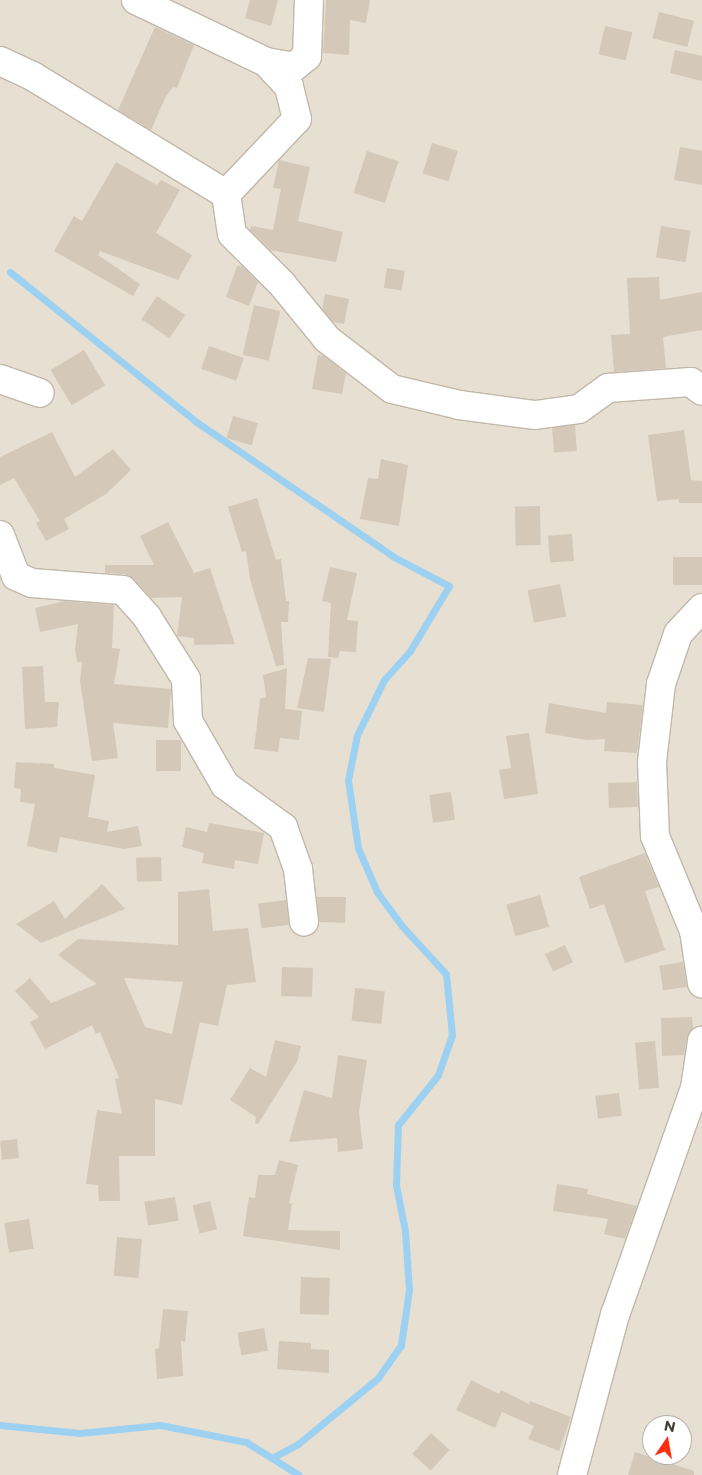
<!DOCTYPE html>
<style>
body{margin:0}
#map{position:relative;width:702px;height:1475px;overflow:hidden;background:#f2eee4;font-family:Montserrat,sans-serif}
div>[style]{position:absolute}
.residential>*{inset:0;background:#e7dfd1}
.stream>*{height:7px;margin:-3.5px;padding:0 3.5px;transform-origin:3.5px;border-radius:3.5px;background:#9dd1f2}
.building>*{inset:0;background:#d4c9b9;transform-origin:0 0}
.roads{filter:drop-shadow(1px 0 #c1b8a9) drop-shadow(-1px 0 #c1b8a9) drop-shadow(0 1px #c1b8a9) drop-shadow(0 -1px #c1b8a9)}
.minor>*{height:28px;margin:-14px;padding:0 14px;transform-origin:14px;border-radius:14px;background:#fff}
span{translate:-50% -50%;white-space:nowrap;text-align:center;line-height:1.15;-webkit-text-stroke:4.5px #fff;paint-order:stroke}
.north{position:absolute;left:642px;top:1415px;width:50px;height:50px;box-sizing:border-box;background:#fff;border:1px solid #b4b1ad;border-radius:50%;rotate:12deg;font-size:14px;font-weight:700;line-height:20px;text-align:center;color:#443d33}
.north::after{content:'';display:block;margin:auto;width:18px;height:22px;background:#ff2d0e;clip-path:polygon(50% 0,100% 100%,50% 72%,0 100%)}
</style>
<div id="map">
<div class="residential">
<div style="clip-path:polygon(evenodd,0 0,702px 0,702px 1475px,0 1475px,0 0,652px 1425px,682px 1425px,682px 1455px,652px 1455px,652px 1425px)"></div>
</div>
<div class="stream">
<div style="left:10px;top:272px;width:238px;rotate:38.8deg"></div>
<div style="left:195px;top:421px;width:241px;rotate:34.3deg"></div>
<div style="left:394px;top:557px;width:62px;rotate:27.8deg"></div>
<div style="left:449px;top:586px;width:76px;rotate:121deg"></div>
<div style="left:410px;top:651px;width:39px;rotate:132deg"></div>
<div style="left:384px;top:680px;width:61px;rotate:116.1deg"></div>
<div style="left:357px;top:735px;width:46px;rotate:101.3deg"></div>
<div style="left:348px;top:780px;width:69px;rotate:81.6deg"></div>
<div style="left:358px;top:848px;width:48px;rotate:66.6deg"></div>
<div style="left:377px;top:892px;width:42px;rotate:53.7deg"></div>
<div style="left:402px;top:926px;width:65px;rotate:47.5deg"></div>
<div style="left:446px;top:974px;width:61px;rotate:84.4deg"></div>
<div style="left:452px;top:1035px;width:42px;rotate:109.3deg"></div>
<div style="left:438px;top:1075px;width:64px;rotate:128.7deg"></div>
<div style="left:398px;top:1125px;width:60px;rotate:91.9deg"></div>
<div style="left:396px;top:1185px;width:47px;rotate:78.9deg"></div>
<div style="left:405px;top:1231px;width:59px;rotate:86.1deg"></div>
<div style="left:409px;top:1290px;width:56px;rotate:98.3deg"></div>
<div style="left:401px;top:1345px;width:40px;rotate:124.9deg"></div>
<div style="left:378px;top:1378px;width:104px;rotate:140.5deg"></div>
<div style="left:298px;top:1444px;width:30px;rotate:152deg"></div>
<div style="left:0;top:1425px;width:80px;rotate:5.7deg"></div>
<div style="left:80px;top:1433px;width:80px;rotate:-5.7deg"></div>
<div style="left:160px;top:1425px;width:88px;rotate:11.2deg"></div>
<div style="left:246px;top:1442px;width:62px;rotate:31.9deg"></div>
</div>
<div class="building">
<div style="clip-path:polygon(250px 0,278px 0,271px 26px,245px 18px)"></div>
<div style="clip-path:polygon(326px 0,370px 0,366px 23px,350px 20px,349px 55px,323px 53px)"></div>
<div style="left:659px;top:12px;width:36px;height:27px;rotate:14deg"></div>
<div style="left:605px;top:26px;width:28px;height:29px;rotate:13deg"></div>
<div style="clip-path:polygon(155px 27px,194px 45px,177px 88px,173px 87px,166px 96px,151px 130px,118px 110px)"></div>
<div style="clip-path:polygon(675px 50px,702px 56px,702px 81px,670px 73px)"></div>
<div style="left:432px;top:143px;width:27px;height:32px;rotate:17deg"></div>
<div style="clip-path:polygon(680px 147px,702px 151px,702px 185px,674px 180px)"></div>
<div style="left:367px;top:151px;width:33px;height:44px;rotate:18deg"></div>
<div style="clip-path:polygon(279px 160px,310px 167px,298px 221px,343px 232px,336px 262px,270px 250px,250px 230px,251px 226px,273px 230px,281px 189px,273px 188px)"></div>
<div style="clip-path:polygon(116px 162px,157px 185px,161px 180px,180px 190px,156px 233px,192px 255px,178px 280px,100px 251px,98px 255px,140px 284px,133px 296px,54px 251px,74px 216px,82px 221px)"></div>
<div style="left:661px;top:226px;width:30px;height:32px;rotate:9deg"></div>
<div style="clip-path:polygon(237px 266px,242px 266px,258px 282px,249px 306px,226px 297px)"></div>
<div style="left:387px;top:268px;width:18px;height:20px;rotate:9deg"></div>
<div style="clip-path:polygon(659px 277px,660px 300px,702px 292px,702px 330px,663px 337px,666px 368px,614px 372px,611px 335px,630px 334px,627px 278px)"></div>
<div style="clip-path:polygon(325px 294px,349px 299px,344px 324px,333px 322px,322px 309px)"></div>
<div style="left:157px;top:296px;width:34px;height:28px;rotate:34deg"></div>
<div style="left:254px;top:305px;width:27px;height:51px;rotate:13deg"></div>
<div style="left:209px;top:346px;width:37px;height:24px;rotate:19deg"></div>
<div style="left:84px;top:350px;width:41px;height:39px;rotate:59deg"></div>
<div style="clip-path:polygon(318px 355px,324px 356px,346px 373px,342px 394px,312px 389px)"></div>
<div style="left:233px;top:416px;width:26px;height:23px;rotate:16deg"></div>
<div style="left:575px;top:425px;width:26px;height:23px;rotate:86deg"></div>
<div style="clip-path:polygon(684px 430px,691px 480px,702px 481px,702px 503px,679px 503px,679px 499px,657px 501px,648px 435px)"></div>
<div style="clip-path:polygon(52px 432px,75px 477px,113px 449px,131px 470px,106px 494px,64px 519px,69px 529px,46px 541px,36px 523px,40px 521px,14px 478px,0 485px,0 457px)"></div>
<div style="clip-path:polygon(381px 459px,408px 465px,399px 526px,360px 519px,368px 478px,378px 479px)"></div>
<div style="clip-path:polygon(257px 498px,276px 560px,281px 559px,286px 601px,289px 601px,288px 622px,281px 622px,284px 665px,276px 666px,250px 579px,246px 551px,242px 552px,228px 507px)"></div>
<div style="left:540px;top:506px;width:39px;height:25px;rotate:89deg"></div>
<div style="clip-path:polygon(168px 522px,194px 573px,210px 568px,235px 644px,194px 645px,194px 638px,177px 636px,182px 597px,151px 598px,134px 579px,124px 574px,105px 573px,105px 565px,154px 565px,140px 536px)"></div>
<div style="left:572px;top:534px;width:27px;height:24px;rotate:86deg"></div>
<div style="left:702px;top:557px;width:28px;height:29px;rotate:90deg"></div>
<div style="clip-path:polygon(330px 567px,357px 573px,347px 620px,358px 621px,356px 652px,340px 651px,338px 658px,328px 657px,331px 603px,322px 601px)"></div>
<div style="left:560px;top:584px;width:33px;height:33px;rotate:79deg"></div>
<div style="clip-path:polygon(65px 601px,114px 605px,112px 648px,120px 649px,114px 684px,171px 689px,168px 728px,113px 723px,118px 758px,92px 761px,80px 681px,82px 662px,77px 662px,75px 650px,78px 624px,40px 632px,35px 608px)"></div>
<div style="clip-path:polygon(308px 658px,331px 659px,324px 712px,297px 708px)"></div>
<div style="clip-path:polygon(43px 666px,45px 702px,59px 702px,57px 727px,25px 729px,22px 667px)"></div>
<div style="clip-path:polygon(287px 668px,285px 709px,302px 711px,299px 740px,280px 738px,278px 752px,254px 749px,260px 699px,266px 697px,263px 675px)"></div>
<div style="clip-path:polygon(607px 702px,643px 705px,637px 753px,604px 751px,605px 739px,587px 740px,545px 733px,549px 703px,606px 713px)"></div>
<div style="clip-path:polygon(529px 733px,538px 794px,504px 799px,499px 770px,511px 768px,506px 736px)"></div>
<div style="left:156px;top:740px;width:25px;height:31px"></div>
<div style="clip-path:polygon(16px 762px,54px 764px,54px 768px,95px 775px,88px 817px,109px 821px,107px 832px,138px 826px,142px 846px,124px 849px,60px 837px,57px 853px,27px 846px,35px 804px,20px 802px,21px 789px,14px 788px)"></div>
<div style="left:637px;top:782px;width:25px;height:29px;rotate:88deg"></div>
<div style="left:451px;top:792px;width:28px;height:22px;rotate:82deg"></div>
<div style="clip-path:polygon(209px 823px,264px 833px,258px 864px,235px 860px,234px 869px,202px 863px,204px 853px,182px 847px,186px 827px,207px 832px)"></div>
<div style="clip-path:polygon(645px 853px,659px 887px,645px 891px,665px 950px,625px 963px,604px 904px,590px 909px,579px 877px)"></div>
<div style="left:161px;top:857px;width:24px;height:25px;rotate:88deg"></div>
<div style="clip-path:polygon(102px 884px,125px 909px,41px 943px,16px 924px,54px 901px,65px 919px)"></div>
<div style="clip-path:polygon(evenodd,209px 889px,213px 931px,248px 928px,256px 982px,227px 985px,218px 1026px,200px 1022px,182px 1105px,155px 1099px,155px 1156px,119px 1156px,120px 1201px,99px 1201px,98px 1185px,86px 1184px,97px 1110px,122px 1114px,115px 1079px,119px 1078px,100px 1032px,96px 1034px,92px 1025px,45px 1049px,30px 1022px,39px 1017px,15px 991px,30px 978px,51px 1003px,97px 984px,58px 955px,78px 939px,178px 945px,178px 892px,209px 889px,124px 978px,183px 982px,172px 1034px,145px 1027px,124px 978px)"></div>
<div style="left:540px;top:895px;width:33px;height:35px;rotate:74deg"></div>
<div style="clip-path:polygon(317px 897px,346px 897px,345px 923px,319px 922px)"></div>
<div style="left:286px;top:900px;width:25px;height:28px;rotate:83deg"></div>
<div style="left:565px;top:945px;width:19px;height:22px;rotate:65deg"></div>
<div style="left:683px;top:962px;width:25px;height:24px;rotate:81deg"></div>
<div style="left:282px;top:967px;width:31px;height:29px;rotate:2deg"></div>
<div style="left:355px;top:988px;width:30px;height:33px;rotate:6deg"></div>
<div style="clip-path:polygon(692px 1017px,693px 1029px,687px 1038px,684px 1055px,662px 1056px,661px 1018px)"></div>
<div style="clip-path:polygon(275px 1040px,301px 1046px,297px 1062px,258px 1124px,255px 1123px,256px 1117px,230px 1100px,250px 1068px,266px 1077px)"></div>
<div style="left:655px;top:1041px;width:47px;height:20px;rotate:85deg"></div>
<div style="clip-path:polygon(338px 1055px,367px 1060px,359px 1112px,363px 1149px,338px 1152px,337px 1138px,289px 1142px,304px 1090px,332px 1098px)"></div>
<div style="left:619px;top:1093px;width:23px;height:24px;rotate:83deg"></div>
<div style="left:17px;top:1139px;width:19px;height:17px;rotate:84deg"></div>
<div style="clip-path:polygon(279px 1160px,298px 1165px,289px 1203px,292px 1204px,288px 1230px,340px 1231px,340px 1250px,243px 1236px,249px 1197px,255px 1198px,258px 1175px,275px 1175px)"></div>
<div style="clip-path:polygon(557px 1184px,588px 1189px,587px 1194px,637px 1206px,625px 1239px,604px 1234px,608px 1219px,553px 1211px)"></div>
<div style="left:175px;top:1197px;width:24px;height:31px;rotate:81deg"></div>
<div style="left:210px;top:1201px;width:29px;height:18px;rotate:76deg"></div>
<div style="left:29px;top:1219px;width:30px;height:25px;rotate:81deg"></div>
<div style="left:117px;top:1237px;width:25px;height:39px;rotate:5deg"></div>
<div style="left:301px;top:1277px;width:29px;height:37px;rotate:2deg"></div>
<div style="clip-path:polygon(163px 1309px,188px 1311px,185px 1342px,181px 1341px,183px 1376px,157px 1379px,155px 1349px,159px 1348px)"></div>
<div style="left:264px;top:1328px;width:23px;height:27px;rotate:80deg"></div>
<div style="clip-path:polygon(279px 1341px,311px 1343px,311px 1349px,329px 1350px,329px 1373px,277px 1369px)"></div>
<div style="clip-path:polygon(471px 1380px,499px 1394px,501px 1390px,529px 1404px,530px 1401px,571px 1417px,559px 1451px,528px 1439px,534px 1426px,502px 1412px,495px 1428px,456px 1410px)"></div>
<div style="left:431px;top:1433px;width:25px;height:28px;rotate:42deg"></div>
<div style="clip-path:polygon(635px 1452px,694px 1471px,694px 1475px,628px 1475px)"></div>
</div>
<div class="roads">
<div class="minor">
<div style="left:136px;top:0;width:144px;rotate:25.5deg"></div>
<div style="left:266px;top:62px;width:34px;rotate:47deg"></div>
<div style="left:289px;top:87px;width:33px;rotate:76deg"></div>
<div style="left:297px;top:119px;width:103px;rotate:133.4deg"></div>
<div style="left:0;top:61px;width:38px;rotate:25deg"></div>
<div style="left:34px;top:77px;width:225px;rotate:31.4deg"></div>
<div style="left:266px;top:62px;width:28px;rotate:10deg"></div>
<div style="left:294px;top:67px;width:17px;rotate:-40deg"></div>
<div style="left:307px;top:56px;width:56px;rotate:-88deg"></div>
<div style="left:226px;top:194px;width:40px;rotate:81.5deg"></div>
<div style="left:232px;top:234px;width:71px;rotate:45deg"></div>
<div style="left:282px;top:284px;width:71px;rotate:50.7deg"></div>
<div style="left:327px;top:339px;width:82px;rotate:37.6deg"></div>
<div style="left:392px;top:389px;width:69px;rotate:13.4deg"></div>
<div style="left:459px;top:405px;width:77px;rotate:7.5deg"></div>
<div style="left:535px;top:415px;width:44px;rotate:-7.8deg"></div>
<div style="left:579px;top:409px;width:36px;rotate:-36deg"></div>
<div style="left:608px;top:388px;width:83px;rotate:-4.1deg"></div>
<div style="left:691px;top:382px;width:14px;rotate:39deg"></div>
<div style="left:0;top:379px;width:42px;rotate:19.3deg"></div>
<div style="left:0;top:535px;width:44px;rotate:68.7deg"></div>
<div style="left:16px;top:576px;width:17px;rotate:24deg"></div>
<div style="left:32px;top:583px;width:91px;rotate:4.4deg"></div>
<div style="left:123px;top:590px;width:36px;rotate:48deg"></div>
<div style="left:147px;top:617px;width:73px;rotate:57.8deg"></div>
<div style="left:186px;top:679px;width:42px;rotate:87.3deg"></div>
<div style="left:188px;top:721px;width:74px;rotate:60deg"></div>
<div style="left:225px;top:785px;width:72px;rotate:35.9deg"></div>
<div style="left:283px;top:827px;width:45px;rotate:70.3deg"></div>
<div style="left:298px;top:869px;width:53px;rotate:83.5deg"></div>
<div style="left:702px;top:608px;width:35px;rotate:133deg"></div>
<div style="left:678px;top:634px;width:53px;rotate:108.8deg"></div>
<div style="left:661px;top:684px;width:79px;rotate:96.6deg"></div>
<div style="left:652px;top:762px;width:74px;rotate:87.7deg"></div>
<div style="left:655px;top:836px;width:103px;rotate:67.7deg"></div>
<div style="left:694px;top:931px;width:53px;rotate:81.3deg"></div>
<div style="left:572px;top:1475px;width:166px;rotate:-75deg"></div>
<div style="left:615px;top:1315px;width:241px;rotate:-70.6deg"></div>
<div style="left:695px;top:1088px;width:48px;rotate:-81.5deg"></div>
</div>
</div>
<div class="north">N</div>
</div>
